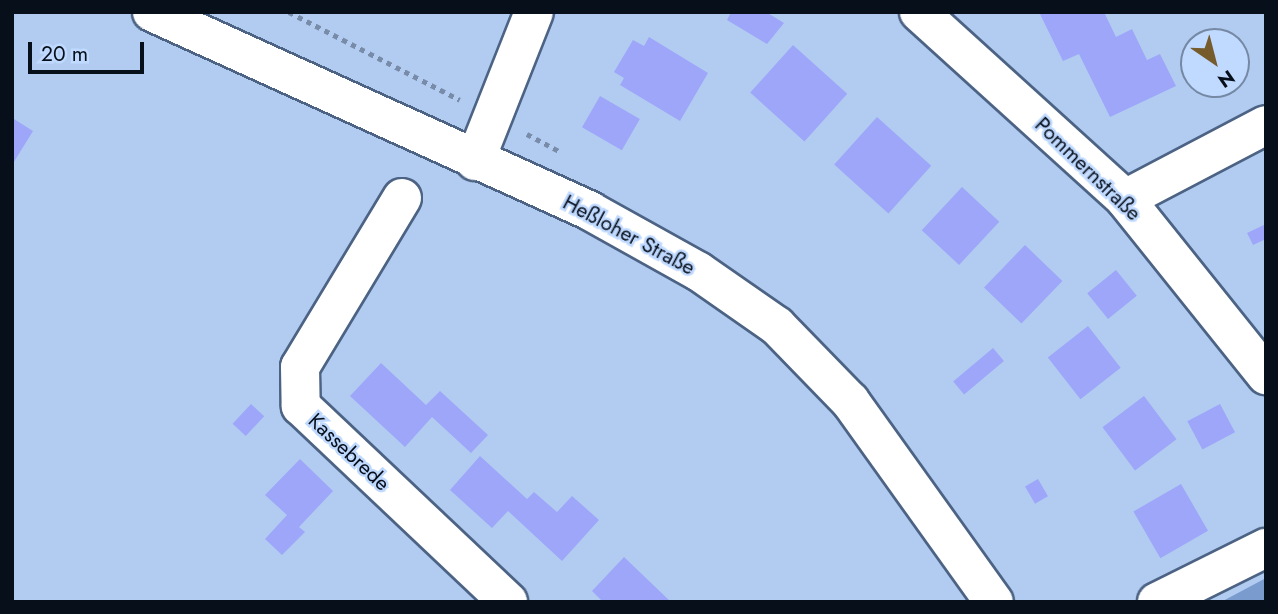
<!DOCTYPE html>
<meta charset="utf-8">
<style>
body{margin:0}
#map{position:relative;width:1278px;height:614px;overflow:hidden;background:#b2ccf1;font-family:Jost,sans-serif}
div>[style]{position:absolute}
.green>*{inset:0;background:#799bcd}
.building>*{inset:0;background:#9da6f9;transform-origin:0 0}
.path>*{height:4.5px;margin-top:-2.25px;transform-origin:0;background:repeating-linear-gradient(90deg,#788ba8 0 5px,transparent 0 10px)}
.roads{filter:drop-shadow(2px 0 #4c6384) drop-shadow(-2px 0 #4c6384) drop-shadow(0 2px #4c6384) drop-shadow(0 -2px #4c6384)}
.minor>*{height:38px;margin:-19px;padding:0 19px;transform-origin:19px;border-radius:19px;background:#fff}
.secondary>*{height:38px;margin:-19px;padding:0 19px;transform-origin:19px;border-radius:19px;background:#fff}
span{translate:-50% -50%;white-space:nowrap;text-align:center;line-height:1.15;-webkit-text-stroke:5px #bfd9ff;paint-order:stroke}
.street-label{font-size:21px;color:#070f1b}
.frame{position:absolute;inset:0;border:14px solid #070f1b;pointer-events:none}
.north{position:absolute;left:1180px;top:28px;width:70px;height:70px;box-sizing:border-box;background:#bfd9ff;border:2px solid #7588a4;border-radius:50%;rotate:145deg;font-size:19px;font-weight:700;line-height:28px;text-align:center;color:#070f1b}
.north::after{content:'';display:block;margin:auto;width:24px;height:32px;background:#765b2d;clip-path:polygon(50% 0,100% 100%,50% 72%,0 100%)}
.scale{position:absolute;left:28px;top:42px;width:116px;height:32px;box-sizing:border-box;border:4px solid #070f1b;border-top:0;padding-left:9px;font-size:21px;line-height:24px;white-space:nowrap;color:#070f1b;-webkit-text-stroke:5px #bfd9ff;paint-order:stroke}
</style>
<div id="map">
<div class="green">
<div style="clip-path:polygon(1266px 578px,1266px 602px,1221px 602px)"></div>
</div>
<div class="building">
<div style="clip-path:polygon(731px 12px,766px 12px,784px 23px,767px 44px,727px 20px)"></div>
<div style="clip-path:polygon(1039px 12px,1104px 12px,1116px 37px,1132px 29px,1147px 60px,1160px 54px,1176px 86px,1110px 117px,1079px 54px,1063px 61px)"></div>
<div style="clip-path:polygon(649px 37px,708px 73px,680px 121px,620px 85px,624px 78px,614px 72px,633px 40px,644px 46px)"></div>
<div style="left:793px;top:45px;width:73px;height:64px;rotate:42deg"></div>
<div style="left:600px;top:96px;width:46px;height:36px;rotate:30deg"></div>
<div style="left:877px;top:117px;width:73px;height:64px;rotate:42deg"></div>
<div style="clip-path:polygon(14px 119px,33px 131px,12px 165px,12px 123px)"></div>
<div style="left:962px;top:187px;width:51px;height:59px;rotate:43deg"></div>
<div style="clip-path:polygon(1266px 224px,1266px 239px,1253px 245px,1247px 233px)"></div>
<div style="left:1025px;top:245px;width:52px;height:59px;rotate:44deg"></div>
<div style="left:1116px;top:270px;width:33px;height:37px;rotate:51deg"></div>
<div style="left:1088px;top:326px;width:53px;height:51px;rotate:52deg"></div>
<div style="left:993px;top:348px;width:17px;height:52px;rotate:50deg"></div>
<div style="clip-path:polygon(381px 363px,426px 405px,440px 391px,488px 435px,471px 453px,432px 417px,405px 447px,350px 396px)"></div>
<div style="left:1144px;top:396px;width:54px;height:52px;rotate:53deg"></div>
<div style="left:251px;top:404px;width:18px;height:27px;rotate:43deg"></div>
<div style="left:1220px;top:404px;width:32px;height:37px;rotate:62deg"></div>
<div style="clip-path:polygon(480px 456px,527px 499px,534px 492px,557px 512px,572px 496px,599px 520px,562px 561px,508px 511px,492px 528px,450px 490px)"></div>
<div style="clip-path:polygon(300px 459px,333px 491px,299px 527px,305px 532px,282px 555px,265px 539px,287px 515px,265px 495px)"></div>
<div style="left:1038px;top:479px;width:20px;height:15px;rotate:60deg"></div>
<div style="left:1181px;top:484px;width:54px;height:55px;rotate:60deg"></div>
<div style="clip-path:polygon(624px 557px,671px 602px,603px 602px,592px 591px)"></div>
</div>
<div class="path">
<div style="left:289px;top:12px;width:192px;rotate:27.2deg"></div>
<div style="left:527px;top:134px;width:36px;rotate:28deg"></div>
</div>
<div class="roads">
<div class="minor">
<div style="left:919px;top:12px;width:278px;rotate:42.2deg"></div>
<div style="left:1125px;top:199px;width:226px;rotate:51.3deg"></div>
<div style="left:475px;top:161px;width:160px;rotate:-68.4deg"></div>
<div style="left:402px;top:198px;width:197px;rotate:121.1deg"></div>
<div style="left:300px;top:367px;width:39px;rotate:89deg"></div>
<div style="left:301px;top:406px;width:285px;rotate:43.4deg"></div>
<div style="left:1125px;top:199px;width:159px;rotate:-27.7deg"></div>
<div style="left:1157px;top:602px;width:122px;rotate:-26.4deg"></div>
</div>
<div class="secondary">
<div style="left:152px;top:12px;width:481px;rotate:24.4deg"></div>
<div style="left:590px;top:211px;width:124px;rotate:29.1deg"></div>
<div style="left:698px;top:271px;width:96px;rotate:34.8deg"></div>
<div style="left:777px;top:326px;width:105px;rotate:45.8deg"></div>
<div style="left:850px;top:401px;width:247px;rotate:54.4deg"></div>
</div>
</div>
<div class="street-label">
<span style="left:1088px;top:169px;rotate:44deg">Pommernstraße</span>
<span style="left:629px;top:235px;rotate:28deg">Heßloher Straße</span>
<span style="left:349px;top:452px;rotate:43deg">Kassebrede</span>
</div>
<div class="frame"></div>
<div class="north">N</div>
<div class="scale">20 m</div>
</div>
